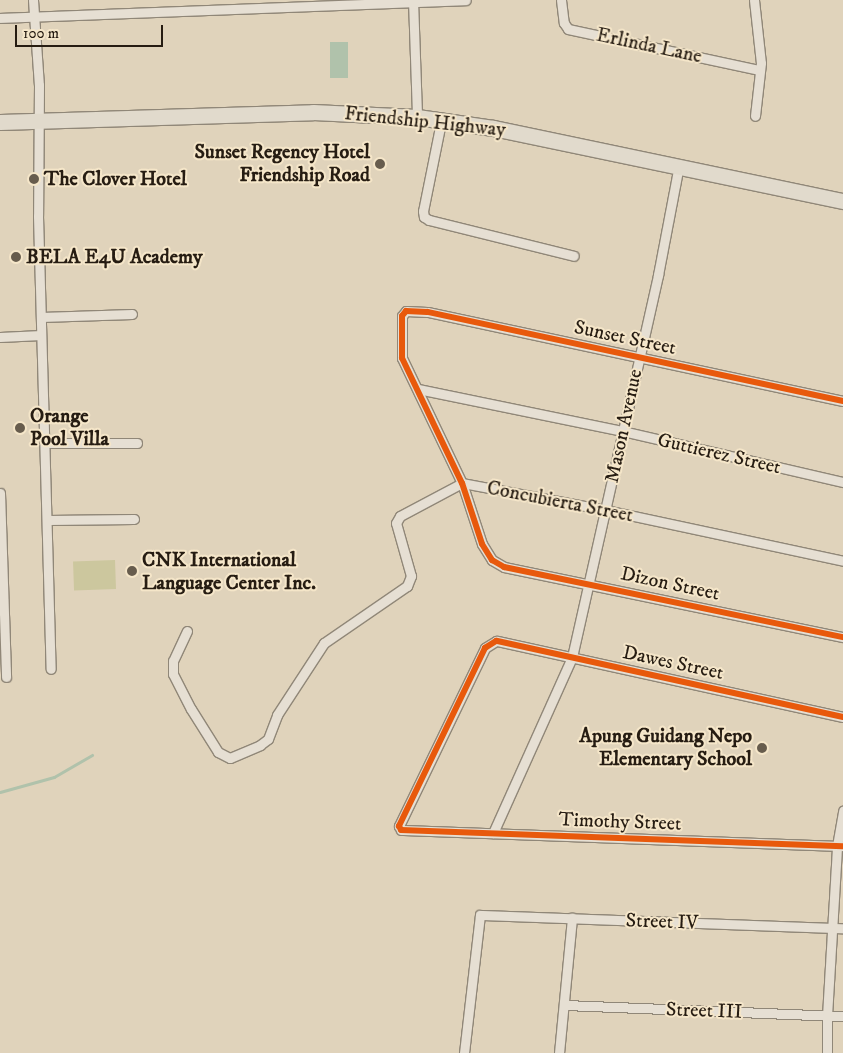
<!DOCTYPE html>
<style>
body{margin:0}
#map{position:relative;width:843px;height:1053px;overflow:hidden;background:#e0d3bb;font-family:"IM FELL DW Pica",serif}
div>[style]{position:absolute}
.green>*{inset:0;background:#ccc79e;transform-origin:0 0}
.water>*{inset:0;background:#b0c2ab;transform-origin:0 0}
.stream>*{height:3px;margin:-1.5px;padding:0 1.5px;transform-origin:1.5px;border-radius:1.5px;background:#b0c2ab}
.roads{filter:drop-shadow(1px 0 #908778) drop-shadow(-1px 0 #908778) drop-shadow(0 1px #908778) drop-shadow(0 -1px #908778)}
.minor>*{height:9px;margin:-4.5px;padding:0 4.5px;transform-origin:4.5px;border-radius:4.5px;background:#e6dfd3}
.primary>*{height:15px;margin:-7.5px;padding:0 7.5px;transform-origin:7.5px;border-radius:7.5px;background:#e1dacc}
.cycleway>*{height:6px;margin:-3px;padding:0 3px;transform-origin:3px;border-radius:3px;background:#e8590c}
.dots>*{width:14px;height:14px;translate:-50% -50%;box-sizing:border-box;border:2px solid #f5e6c9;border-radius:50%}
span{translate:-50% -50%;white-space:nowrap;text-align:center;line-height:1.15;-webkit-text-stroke:4px #f5e6c9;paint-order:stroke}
.street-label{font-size:20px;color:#261c12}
.poi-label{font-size:20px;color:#261c12;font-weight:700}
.right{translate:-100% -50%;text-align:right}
.left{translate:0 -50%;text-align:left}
.scale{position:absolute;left:15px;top:25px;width:148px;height:22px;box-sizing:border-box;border:2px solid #261c12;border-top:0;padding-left:6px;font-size:15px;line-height:18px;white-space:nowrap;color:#261c12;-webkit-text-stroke:4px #f5e6c9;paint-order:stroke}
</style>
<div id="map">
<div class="green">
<div style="left:115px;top:560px;width:29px;height:42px;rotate:88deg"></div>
</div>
<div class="water">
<div style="left:330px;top:42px;width:18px;height:36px"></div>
</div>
<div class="stream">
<div style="left:0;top:792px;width:56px;rotate:-15.5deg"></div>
<div style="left:54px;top:777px;width:44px;rotate:-30.1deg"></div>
</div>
<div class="roads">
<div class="minor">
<div style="left:33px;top:0;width:85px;rotate:86deg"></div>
<div style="left:39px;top:85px;width:131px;rotate:90.4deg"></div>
<div style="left:38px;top:216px;width:453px;rotate:88.4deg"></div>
<div style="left:413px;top:0;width:117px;rotate:88deg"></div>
<div style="left:561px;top:0;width:23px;rotate:83deg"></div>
<div style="left:564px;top:23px;width:7px;rotate:56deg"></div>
<div style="left:568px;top:29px;width:196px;rotate:12.1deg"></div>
<div style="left:754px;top:0;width:63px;rotate:83.7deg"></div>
<div style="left:761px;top:63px;width:53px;rotate:96.5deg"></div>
<div style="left:0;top:18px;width:466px;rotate:-2.2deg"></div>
<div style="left:441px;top:122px;width:91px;rotate:101.4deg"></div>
<div style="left:423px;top:211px;width:6px;rotate:81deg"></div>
<div style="left:424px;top:217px;width:6px;rotate:31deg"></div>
<div style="left:429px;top:220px;width:149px;rotate:13.9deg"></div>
<div style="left:41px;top:317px;width:91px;rotate:-1.9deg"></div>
<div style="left:0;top:337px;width:41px;rotate:-2.8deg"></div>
<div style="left:418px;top:389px;width:208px;rotate:11.6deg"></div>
<div style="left:622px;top:431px;width:227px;rotate:13deg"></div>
<div style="left:843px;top:401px;width:425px;rotate:-167.9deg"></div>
<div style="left:427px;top:312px;width:21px;rotate:-177deg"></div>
<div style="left:406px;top:311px;width:6px;rotate:129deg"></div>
<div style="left:402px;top:316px;width:42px;rotate:90deg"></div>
<div style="left:402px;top:358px;width:139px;rotate:64.4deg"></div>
<div style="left:462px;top:483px;width:64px;rotate:71.8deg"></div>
<div style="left:482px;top:544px;width:19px;rotate:58deg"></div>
<div style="left:492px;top:560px;width:14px;rotate:30deg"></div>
<div style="left:504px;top:567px;width:346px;rotate:11.7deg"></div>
<div style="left:45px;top:443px;width:92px"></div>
<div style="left:0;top:493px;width:184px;rotate:88.1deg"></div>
<div style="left:48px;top:520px;width:86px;rotate:-0.7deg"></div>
<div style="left:187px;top:631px;width:33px;rotate:115deg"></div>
<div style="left:173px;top:661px;width:13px;rotate:90deg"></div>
<div style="left:173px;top:674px;width:39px;rotate:63deg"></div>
<div style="left:191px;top:709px;width:51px;rotate:57.9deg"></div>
<div style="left:218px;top:752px;width:13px;rotate:27deg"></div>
<div style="left:230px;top:758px;width:33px;rotate:-23deg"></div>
<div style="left:260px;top:745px;width:10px;rotate:-37deg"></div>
<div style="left:268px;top:739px;width:26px;rotate:-69deg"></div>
<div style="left:277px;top:715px;width:86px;rotate:-56.9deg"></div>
<div style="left:324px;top:643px;width:101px;rotate:-34.5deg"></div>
<div style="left:407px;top:586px;width:11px;rotate:-68deg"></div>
<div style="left:411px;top:576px;width:55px;rotate:-105.8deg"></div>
<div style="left:396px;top:523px;width:8px;rotate:-60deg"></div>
<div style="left:400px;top:516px;width:70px;rotate:-28deg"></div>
<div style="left:462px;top:483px;width:147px;rotate:10.6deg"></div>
<div style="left:606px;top:510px;width:242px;rotate:12.1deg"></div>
<div style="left:843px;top:717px;width:355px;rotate:-167.6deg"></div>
<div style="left:496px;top:641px;width:13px;rotate:148deg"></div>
<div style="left:485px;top:648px;width:198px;rotate:115.8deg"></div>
<div style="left:399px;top:826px;width:4px;rotate:63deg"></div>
<div style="left:401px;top:830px;width:442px;rotate:2.1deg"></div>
<div style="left:493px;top:833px;width:193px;rotate:-65.8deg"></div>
<div style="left:572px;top:657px;width:392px;rotate:-77.3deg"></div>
<div style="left:658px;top:275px;width:112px;rotate:-79.2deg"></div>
<div style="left:565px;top:1005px;width:278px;rotate:2.3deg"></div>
<div style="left:464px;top:1053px;width:139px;rotate:-83.4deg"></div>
<div style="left:480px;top:915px;width:363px;rotate:2.1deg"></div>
<div style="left:559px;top:1053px;width:136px;rotate:-84.5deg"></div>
<div style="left:827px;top:1053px;width:37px;rotate:-90deg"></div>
<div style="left:827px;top:1016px;width:170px;rotate:-86.6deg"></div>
<div style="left:837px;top:846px;width:36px;rotate:-80deg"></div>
</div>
<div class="primary">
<div style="left:0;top:122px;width:313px;rotate:-1.8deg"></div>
<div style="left:313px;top:112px;width:104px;rotate:2.8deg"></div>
<div style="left:417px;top:117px;width:77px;rotate:8.2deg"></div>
<div style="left:493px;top:128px;width:358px;rotate:11.8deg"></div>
</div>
</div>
<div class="cycleway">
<div style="left:843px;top:401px;width:425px;rotate:-167.9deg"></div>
<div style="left:427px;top:312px;width:21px;rotate:-177deg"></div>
<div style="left:406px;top:311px;width:6px;rotate:129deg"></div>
<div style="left:402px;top:316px;width:42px;rotate:90deg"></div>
<div style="left:402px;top:358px;width:139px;rotate:64.4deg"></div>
<div style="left:462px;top:483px;width:64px;rotate:71.8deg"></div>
<div style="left:482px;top:544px;width:19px;rotate:58deg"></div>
<div style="left:492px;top:560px;width:14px;rotate:30deg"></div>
<div style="left:504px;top:567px;width:346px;rotate:11.7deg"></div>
<div style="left:843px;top:717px;width:355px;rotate:-167.6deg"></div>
<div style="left:496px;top:641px;width:13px;rotate:148deg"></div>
<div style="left:485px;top:648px;width:198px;rotate:115.8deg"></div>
<div style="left:399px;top:826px;width:4px;rotate:63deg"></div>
<div style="left:401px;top:830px;width:442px;rotate:2.1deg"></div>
</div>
<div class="dots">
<div style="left:380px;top:164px;background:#675c4d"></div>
<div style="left:34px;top:179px;background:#675c4d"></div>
<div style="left:16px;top:257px;background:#675c4d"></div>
<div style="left:20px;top:428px;background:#675c4d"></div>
<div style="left:132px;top:571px;background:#675c4d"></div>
<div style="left:762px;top:748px;background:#675c4d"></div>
</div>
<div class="street-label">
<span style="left:649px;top:46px;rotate:12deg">Erlinda Lane</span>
<span style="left:425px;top:122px;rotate:6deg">Friendship Highway</span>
<span style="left:625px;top:338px;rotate:12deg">Sunset Street</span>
<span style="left:624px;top:426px;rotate:-78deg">Mason Avenue</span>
<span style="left:719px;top:454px;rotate:13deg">Guttierez Street</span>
<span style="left:560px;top:502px;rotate:11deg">Concubierta Street</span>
<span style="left:670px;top:584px;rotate:12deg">Dizon Street</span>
<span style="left:673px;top:663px;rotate:12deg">Dawes Street</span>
<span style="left:620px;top:822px;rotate:2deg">Timothy Street</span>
<span style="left:662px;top:922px;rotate:2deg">Street IV</span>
<span style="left:704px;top:1011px;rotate:2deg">Street III</span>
</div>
<div class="poi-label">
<span class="right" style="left:370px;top:164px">Sunset Regency Hotel<br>Friendship Road</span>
<span class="left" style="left:44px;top:179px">The Clover Hotel</span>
<span class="left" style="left:26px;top:257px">BELA E4U Academy</span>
<span class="left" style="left:30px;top:428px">Orange<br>Pool Villa</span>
<span class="left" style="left:142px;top:572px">CNK International<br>Language Center Inc.</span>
<span class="right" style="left:752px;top:748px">Apung Guidang Nepo<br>Elementary School</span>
</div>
<div class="scale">100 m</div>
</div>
